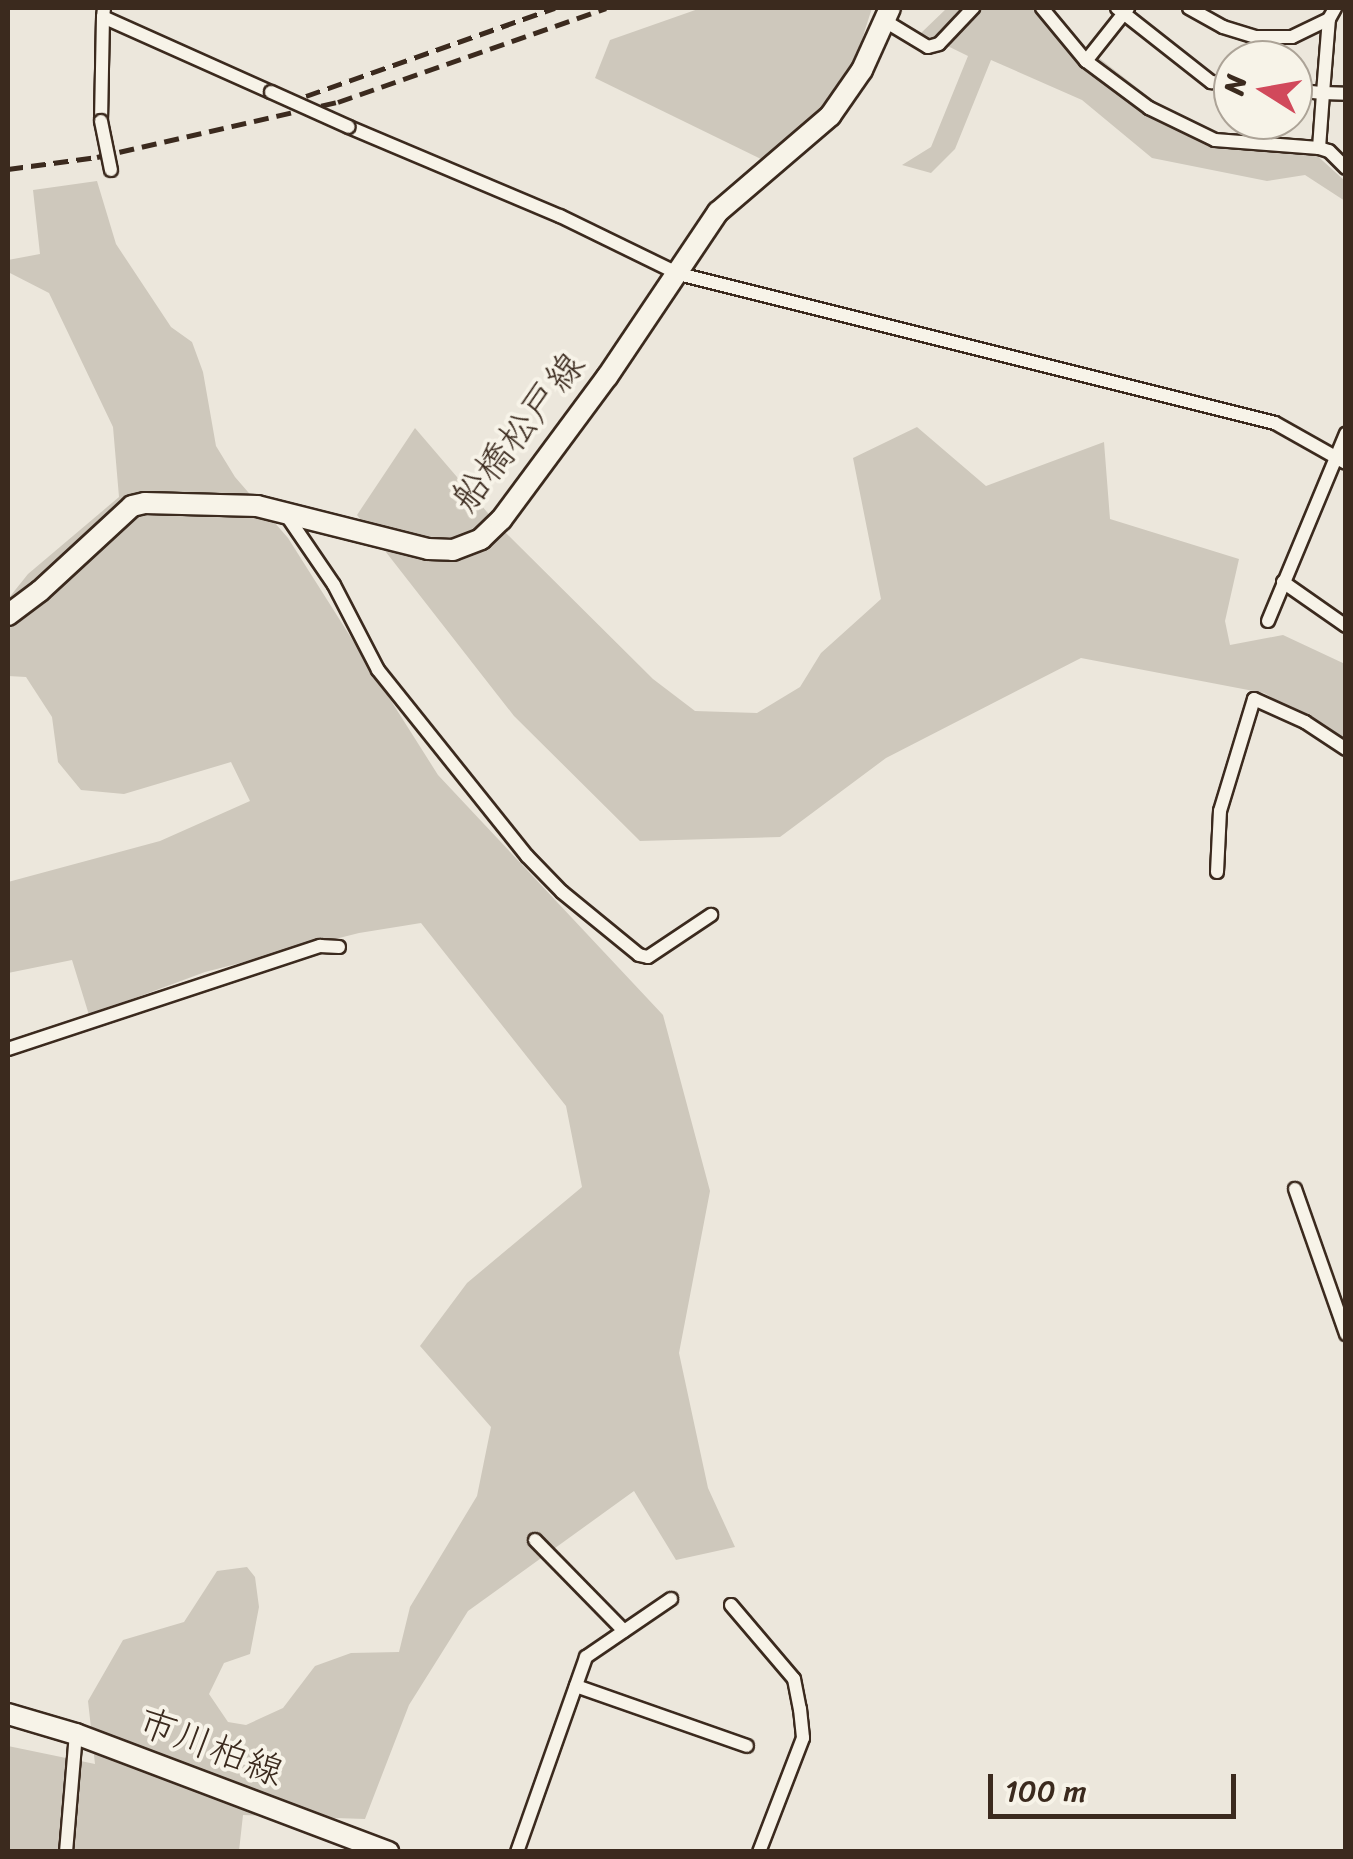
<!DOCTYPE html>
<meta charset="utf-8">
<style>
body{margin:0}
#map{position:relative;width:1353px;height:1859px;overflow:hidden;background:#ece7dc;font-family:Sriracha,"Klee One",sans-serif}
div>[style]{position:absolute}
.green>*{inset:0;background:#cec8bc}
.roads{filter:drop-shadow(2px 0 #3b2a1e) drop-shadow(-2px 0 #3b2a1e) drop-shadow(0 2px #3b2a1e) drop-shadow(0 -2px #3b2a1e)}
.minor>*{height:12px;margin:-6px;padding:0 6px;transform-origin:6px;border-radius:6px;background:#f7f3e8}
.primary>*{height:20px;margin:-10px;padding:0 10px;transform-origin:10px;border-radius:10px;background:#f7f3e8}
.rail>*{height:5px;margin-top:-2.5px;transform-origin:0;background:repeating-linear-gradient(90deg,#3b2a1e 0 15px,transparent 0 23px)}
.bridges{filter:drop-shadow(2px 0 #3b2a1e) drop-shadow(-2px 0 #3b2a1e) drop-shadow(0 2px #3b2a1e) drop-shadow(0 -2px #3b2a1e)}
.minor-bridge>*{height:12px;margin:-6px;padding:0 6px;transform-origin:6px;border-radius:6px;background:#f7f3e8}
span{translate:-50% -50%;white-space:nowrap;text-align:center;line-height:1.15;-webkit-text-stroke:8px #f7f3e8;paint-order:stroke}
.street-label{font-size:38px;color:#3b2a1e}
.frame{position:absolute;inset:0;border:10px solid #3b2a1e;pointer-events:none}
.north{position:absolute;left:1213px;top:40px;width:100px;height:100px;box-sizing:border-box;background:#f7f3e8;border:2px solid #aca397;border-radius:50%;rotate:281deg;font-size:28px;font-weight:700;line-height:40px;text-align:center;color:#3b2a1e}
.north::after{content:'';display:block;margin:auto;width:35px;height:45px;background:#d1495b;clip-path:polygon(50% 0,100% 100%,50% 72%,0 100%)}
.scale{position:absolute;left:988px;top:1774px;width:248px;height:45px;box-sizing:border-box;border:5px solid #3b2a1e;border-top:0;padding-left:12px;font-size:30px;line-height:35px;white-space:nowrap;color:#3b2a1e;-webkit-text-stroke:8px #f7f3e8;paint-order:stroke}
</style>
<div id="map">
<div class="green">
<div style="clip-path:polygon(701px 8px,872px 8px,858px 52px,833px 93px,812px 120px,763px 160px,595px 78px,610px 40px)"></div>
<div style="clip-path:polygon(947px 8px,1035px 8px,1199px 136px,1312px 151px,1345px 181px,1345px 201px,1305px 175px,1267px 181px,1152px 158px,1082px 100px,991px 60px,955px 149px,931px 173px,902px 165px,931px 147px,968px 56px,921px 33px)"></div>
<div style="clip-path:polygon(97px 181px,116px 244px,171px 327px,192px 342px,203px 372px,216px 446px,235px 477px,288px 538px,438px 775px,663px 1015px,710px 1191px,679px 1353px,708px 1488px,735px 1547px,676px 1560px,634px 1491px,468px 1611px,409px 1705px,365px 1819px,243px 1815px,239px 1851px,8px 1852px,8px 1746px,95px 1764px,88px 1701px,123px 1640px,184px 1622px,217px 1571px,247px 1567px,255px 1577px,259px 1607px,250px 1654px,224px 1663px,209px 1694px,228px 1722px,246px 1725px,283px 1708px,315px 1666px,351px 1653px,399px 1652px,410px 1607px,477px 1496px,491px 1427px,420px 1346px,467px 1283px,582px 1187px,566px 1106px,421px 923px,359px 933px,205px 972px,89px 1015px,72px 960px,8px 973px,8px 882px,160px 841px,250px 801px,231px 762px,124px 794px,81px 790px,58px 762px,52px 717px,26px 677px,8px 676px,8px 599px,28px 574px,119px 497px,113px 427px,49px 293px,8px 272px,8px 260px,40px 254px,33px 190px)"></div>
<div style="clip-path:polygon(917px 427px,986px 486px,1104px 442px,1110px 519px,1239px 559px,1225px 621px,1230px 645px,1283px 635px,1345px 664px,1345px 742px,1264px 693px,1081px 658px,886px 758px,780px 837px,640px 841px,514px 716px,357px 515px,415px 428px,499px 526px,653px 679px,695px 711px,757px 713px,800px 687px,821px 653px,881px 599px,853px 458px)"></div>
</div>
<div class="roads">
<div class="minor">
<div style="left:104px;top:8px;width:9px;rotate:96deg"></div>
<div style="left:103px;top:17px;width:184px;rotate:24.1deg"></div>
<div style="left:1042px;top:8px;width:69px;rotate:50.3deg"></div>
<div style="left:1086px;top:61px;width:79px;rotate:36.7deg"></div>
<div style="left:1149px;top:108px;width:73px;rotate:25.9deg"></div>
<div style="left:1215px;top:140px;width:104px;rotate:4.4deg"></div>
<div style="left:1319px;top:148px;width:10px;rotate:17deg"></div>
<div style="left:1329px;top:151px;width:24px;rotate:45deg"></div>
<div style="left:1117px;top:8px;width:120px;rotate:38.2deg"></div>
<div style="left:1211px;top:82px;width:22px;rotate:5deg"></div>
<div style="left:1189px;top:8px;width:39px;rotate:29deg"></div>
<div style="left:1223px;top:27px;width:34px;rotate:17deg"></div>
<div style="left:1255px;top:37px;width:37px"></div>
<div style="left:1292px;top:37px;width:41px;rotate:-25.9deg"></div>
<div style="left:885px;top:21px;width:50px;rotate:31.2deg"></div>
<div style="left:928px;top:47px;width:11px;rotate:-15deg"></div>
<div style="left:939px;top:44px;width:50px;rotate:-46.6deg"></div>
<div style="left:1086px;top:61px;width:68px;rotate:-51.6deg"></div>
<div style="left:1293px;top:90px;width:30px;rotate:6deg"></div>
<div style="left:1323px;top:93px;width:74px;rotate:-85.4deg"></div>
<div style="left:1329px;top:19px;width:13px;rotate:-61deg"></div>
<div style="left:101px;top:121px;width:104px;rotate:-88.9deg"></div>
<div style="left:349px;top:127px;width:229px;rotate:22.9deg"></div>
<div style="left:560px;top:216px;width:132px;rotate:26deg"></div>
<div style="left:679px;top:274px;width:614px;rotate:14.04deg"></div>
<div style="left:1275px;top:423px;width:81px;rotate:29.4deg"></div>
<div style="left:1319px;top:148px;width:55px;rotate:-85.8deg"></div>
<div style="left:1323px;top:93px;width:23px;rotate:2deg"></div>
<div style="left:287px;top:516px;width:83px;rotate:55.7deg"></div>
<div style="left:334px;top:585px;width:96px;rotate:62.6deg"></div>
<div style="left:378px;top:670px;width:238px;rotate:51.3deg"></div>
<div style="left:527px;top:856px;width:50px;rotate:45.8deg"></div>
<div style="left:562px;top:892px;width:99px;rotate:39.3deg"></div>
<div style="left:639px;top:955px;width:9px;rotate:13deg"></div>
<div style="left:648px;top:957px;width:76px;rotate:-33.7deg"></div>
<div style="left:1283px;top:582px;width:77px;rotate:34.9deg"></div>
<div style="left:1268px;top:621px;width:203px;rotate:-67.4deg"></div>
<div style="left:1217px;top:872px;width:61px;rotate:-87.2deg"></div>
<div style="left:1220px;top:811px;width:117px;rotate:-73.1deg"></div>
<div style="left:1254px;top:699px;width:56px;rotate:24.3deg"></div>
<div style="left:1305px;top:722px;width:49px;rotate:33.4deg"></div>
<div style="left:8px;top:1049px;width:329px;rotate:-18.3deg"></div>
<div style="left:320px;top:946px;width:19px;rotate:3deg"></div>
<div style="left:1295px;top:1189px;width:154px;rotate:70.6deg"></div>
<div style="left:535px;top:1540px;width:127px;rotate:45.6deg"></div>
<div style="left:731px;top:1605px;width:97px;rotate:49.6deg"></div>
<div style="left:794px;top:1679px;width:31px;rotate:79deg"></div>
<div style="left:800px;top:1709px;width:29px;rotate:84deg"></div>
<div style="left:803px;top:1738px;width:122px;rotate:111.1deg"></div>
<div style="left:576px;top:1686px;width:181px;rotate:19.3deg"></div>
<div style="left:66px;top:1852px;width:118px;rotate:-85.2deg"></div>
<div style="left:517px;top:1852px;width:207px;rotate:-70.5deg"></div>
<div style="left:586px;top:1657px;width:103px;rotate:-34.3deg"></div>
</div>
<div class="primary">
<div style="left:8px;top:615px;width:40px;rotate:-37deg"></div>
<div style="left:40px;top:591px;width:125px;rotate:-42.7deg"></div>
<div style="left:132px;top:506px;width:13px;rotate:-13deg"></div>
<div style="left:145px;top:503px;width:112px;rotate:1.5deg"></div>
<div style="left:257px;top:506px;width:176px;rotate:14.1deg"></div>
<div style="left:428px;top:549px;width:25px;rotate:2deg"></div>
<div style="left:453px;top:550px;width:30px;rotate:-21deg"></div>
<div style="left:481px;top:539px;width:28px;rotate:-44deg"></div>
<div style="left:501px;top:520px;width:178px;rotate:-53.5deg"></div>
<div style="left:607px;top:377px;width:199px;rotate:-56.1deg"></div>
<div style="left:718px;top:212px;width:148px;rotate:-40.6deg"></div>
<div style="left:830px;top:116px;width:56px;rotate:-55.2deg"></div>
<div style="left:862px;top:70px;width:68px;rotate:-65.7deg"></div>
<div style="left:8px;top:1714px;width:71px;rotate:16.4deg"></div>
<div style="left:76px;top:1734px;width:334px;rotate:20.7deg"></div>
</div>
</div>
<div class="rail">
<div style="left:306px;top:96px;width:264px;rotate:-19.5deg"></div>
<div style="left:8px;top:169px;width:90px;rotate:-7.7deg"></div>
<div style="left:97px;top:157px;width:247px;rotate:-12.9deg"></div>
<div style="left:338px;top:102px;width:284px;rotate:-19.3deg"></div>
</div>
<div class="bridges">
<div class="minor-bridge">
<div style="left:271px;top:92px;width:85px;rotate:24.2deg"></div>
<div style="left:101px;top:121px;width:50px;rotate:78.5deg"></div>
</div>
</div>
<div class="street-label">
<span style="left:518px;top:432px;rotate:-52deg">船橋松戸線</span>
<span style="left:211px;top:1747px;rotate:21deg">市川柏線</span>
</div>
<div class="frame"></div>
<div class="north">N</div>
<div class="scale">100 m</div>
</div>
